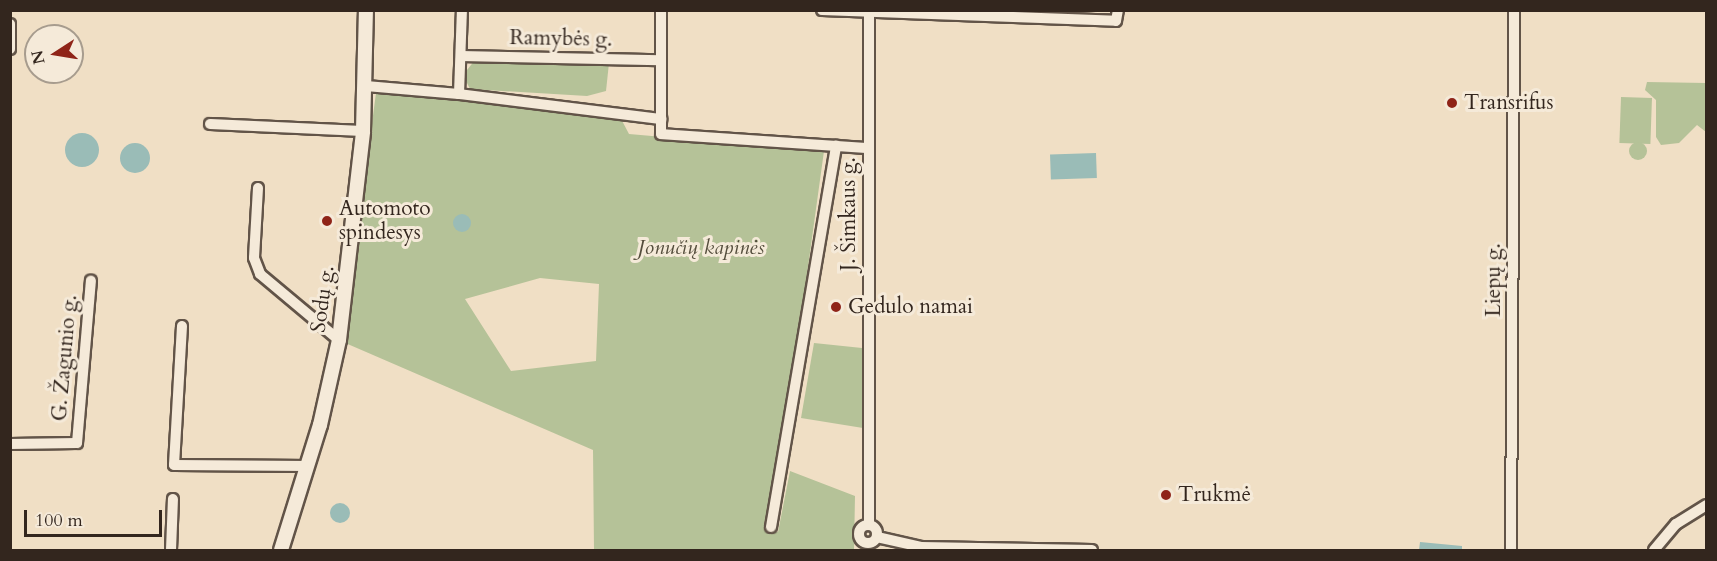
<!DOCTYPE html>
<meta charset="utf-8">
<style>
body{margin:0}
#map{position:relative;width:1717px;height:561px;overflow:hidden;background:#f0dfc5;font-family:Cardo,serif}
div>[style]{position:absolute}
.green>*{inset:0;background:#b5c298;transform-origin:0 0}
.round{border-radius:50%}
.water>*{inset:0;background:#9abcb7;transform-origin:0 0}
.roads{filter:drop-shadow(2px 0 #625448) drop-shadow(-2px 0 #625448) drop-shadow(0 2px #625448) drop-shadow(0 -2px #625448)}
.street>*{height:10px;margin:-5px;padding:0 5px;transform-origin:5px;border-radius:5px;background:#f5ead9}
.street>.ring{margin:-5px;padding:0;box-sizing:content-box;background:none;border:10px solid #f5ead9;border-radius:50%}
.secondary>*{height:14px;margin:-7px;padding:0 7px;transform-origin:7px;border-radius:7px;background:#f5ead9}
.dots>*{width:16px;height:16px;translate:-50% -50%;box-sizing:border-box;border:3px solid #f5ead9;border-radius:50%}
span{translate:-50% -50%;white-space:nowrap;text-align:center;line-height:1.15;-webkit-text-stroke:6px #f5ead9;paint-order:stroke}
.street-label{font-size:21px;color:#33261e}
.poi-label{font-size:21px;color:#33261e}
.left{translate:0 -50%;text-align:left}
.park-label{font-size:21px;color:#544d3c;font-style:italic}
.frame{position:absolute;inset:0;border:12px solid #33261e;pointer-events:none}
.north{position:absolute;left:24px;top:24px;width:60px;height:60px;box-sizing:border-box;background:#f5ead9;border:2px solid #a79c8e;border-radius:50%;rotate:258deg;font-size:16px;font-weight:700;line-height:24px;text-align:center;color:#33261e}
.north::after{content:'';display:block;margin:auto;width:21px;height:27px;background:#8f2418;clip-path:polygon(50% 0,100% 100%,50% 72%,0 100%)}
.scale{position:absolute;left:24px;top:510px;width:138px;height:27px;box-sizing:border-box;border:3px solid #33261e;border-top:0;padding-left:8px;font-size:18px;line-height:21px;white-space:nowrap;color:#33261e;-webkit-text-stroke:4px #f5ead9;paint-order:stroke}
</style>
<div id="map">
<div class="green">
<div style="clip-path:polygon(475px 60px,609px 63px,606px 91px,587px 96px,470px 89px,463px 75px)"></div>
<div style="clip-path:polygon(1647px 82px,1706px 83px,1706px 132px,1697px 125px,1679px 143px,1661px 145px,1656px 137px,1656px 100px,1645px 90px)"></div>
<div style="clip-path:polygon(evenodd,376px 93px,619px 115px,629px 134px,824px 151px,795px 361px,764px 526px,778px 532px,790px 471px,855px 496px,854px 550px,594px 550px,593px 450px,343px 342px,376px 93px,540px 278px,599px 284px,596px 361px,511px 371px,465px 299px,540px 278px)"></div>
<div style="left:1621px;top:97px;width:31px;height:46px;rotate:2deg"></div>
<div class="round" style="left:1629px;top:142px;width:18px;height:18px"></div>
<div style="clip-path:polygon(814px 343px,862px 348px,863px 428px,801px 418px)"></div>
</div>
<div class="water">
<div class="round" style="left:65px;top:133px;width:34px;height:34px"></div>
<div class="round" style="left:120px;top:143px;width:30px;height:30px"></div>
<div style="left:1096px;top:153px;width:25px;height:46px;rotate:88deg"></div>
<div class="round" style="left:453px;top:214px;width:18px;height:18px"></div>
<div class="round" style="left:330px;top:503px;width:20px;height:20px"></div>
<div style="clip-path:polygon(1420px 542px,1462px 546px,1462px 550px,1419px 550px)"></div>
</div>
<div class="roads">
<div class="street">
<div style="left:661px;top:10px;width:124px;rotate:90deg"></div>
<div style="left:661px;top:134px;width:208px;rotate:3.9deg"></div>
<div style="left:822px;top:10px;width:294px;rotate:2.1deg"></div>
<div style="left:1116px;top:21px;width:11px;rotate:-80deg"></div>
<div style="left:10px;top:24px;width:25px;rotate:90deg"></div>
<div style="left:461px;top:56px;width:199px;rotate:1.2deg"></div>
<div style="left:366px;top:86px;width:93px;rotate:4.9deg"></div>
<div style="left:459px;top:94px;width:84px;rotate:-88deg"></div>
<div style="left:459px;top:94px;width:204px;rotate:7.1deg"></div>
<div style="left:210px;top:124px;width:153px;rotate:2.6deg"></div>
<div style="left:258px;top:188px;width:70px;rotate:93.3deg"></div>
<div style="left:254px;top:258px;width:17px;rotate:69deg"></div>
<div style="left:260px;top:274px;width:103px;rotate:39.9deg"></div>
<div style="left:182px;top:326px;width:139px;rotate:93.3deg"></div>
<div style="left:174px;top:465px;width:134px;rotate:0.4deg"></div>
<div style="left:10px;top:444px;width:67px;rotate:-0.9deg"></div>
<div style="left:77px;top:443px;width:163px;rotate:-85.1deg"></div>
<div class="ring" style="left:859px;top:525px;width:8px;height:8px"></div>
<div style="left:869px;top:525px;width:515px;rotate:-90deg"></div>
<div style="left:771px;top:527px;width:387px;rotate:-80.3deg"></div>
<div style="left:877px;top:537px;width:45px;rotate:12.8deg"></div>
<div style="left:921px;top:547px;width:171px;rotate:1deg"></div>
<div style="left:171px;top:550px;width:51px;rotate:-87.8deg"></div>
<div style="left:1511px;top:550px;width:540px;rotate:-89.68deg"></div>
<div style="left:1654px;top:550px;width:34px;rotate:-50deg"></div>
<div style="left:1676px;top:524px;width:36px;rotate:-32deg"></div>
</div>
<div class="secondary">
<div style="left:281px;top:550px;width:131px;rotate:-72.7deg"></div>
<div style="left:320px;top:425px;width:87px;rotate:-77.4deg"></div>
<div style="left:339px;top:340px;width:210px;rotate:-83.4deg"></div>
<div style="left:363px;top:131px;width:121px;rotate:-88.6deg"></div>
</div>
</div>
<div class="dots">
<div style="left:1452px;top:103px;background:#8f2418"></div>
<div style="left:327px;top:221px;background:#8f2418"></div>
<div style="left:836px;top:307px;background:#8f2418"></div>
<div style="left:1166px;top:495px;background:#8f2418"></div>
</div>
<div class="street-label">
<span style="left:561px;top:39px;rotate:1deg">Ramybės g.</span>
<span style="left:849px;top:214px;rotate:-90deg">J. Šimkaus g.</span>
<span style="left:1494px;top:280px;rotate:-90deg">Liepų g.</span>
<span style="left:323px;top:299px;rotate:-82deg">Sodų g.</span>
<span style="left:65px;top:358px;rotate:-85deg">G. Žagunio g.</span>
</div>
<div class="poi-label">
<span class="left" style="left:1464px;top:103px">Transrifus</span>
<span class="left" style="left:339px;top:221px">Automoto<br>spindesys</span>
<span class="left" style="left:848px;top:307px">Gedulo namai</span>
<span class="left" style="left:1178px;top:495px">Trukmė</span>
</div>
<div class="park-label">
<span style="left:701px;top:248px">Jonučių kapinės</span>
</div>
<div class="frame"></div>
<div class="north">N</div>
<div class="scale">100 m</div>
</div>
